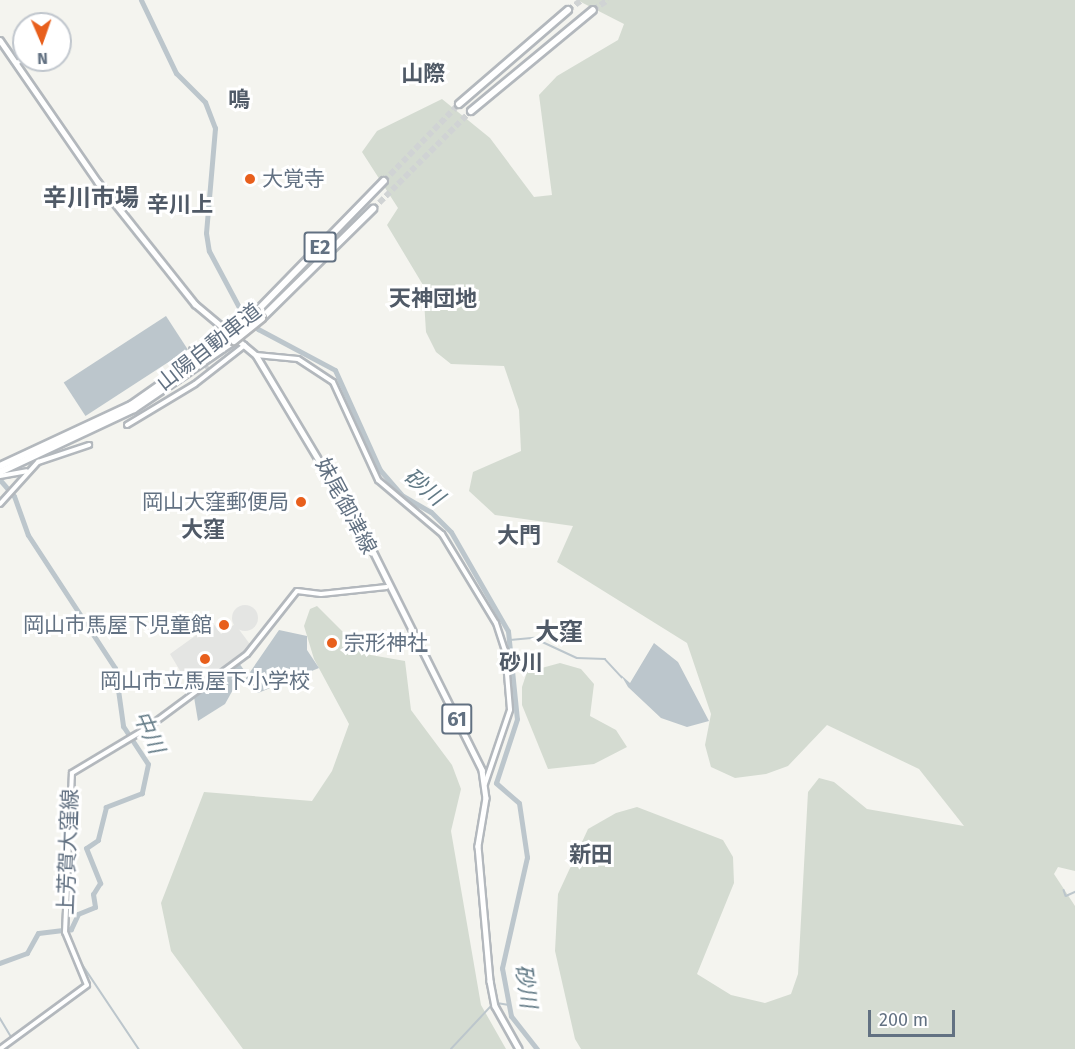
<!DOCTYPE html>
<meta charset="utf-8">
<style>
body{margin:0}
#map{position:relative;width:1075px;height:1049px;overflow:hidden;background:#f4f4ef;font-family:"Fira Sans","Noto Sans JP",sans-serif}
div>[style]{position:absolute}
.built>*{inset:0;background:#e4e5e3}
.round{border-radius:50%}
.green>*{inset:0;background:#d4dbd1}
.water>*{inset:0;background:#bcc6cc;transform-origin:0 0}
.stream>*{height:1.5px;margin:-0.75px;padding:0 0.75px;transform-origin:0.75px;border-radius:0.75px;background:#bcc6cc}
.river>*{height:5px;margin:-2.5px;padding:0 2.5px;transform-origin:2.5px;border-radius:2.5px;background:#bcc6cc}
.secondary-tunnel>*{height:4px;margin-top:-2px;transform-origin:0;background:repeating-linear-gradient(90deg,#d0d3d4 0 4px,transparent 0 6px)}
.highway-tunnel>*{height:6px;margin-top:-3px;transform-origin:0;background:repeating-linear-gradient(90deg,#d0d3d4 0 6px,transparent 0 9px)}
.roads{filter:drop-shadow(2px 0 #b3b8bd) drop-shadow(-2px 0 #b3b8bd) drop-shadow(0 2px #b3b8bd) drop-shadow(0 -2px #b3b8bd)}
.secondary>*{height:4px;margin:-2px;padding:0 2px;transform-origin:2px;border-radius:2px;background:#fff}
.primary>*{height:4.5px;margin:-2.25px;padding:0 2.25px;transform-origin:2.25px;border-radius:2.25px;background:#fff}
.highway>*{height:6px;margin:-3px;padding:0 3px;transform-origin:3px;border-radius:3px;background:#fff}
.bridges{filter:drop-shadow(2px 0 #b4b7ba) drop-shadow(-2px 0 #b4b7ba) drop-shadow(0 2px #b4b7ba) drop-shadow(0 -2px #b4b7ba)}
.highway-bridge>*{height:6px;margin:-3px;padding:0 3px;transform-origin:3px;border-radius:3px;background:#fff}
.dots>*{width:16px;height:16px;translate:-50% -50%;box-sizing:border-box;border:3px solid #fff;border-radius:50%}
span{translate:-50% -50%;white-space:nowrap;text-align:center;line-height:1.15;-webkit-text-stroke:6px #fff;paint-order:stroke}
.shield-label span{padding:2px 4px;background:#fff;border:2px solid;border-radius:4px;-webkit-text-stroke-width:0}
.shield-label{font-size:20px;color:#627182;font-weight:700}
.poi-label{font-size:21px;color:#627182}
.left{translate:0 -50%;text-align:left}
.right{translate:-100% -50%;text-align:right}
.street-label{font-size:21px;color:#627182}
.neighbourhood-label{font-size:22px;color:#505a67;font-weight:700}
.water-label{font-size:22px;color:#627a86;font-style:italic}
.quarter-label{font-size:24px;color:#505a67;font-weight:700}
.north{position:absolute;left:12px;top:12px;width:60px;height:60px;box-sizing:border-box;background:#fff;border:2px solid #c0c6cd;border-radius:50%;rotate:178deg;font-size:16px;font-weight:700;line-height:24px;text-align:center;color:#627182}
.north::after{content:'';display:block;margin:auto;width:21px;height:27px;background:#e85f1c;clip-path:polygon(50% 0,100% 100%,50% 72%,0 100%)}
.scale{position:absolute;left:868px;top:1010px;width:87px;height:27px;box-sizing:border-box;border:3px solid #627182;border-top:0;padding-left:8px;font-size:18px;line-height:21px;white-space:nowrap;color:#627182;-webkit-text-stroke:4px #fff;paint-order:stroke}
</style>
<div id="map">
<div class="built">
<div class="round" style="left:232px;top:605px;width:26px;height:26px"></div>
<div style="clip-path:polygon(213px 623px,221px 634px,235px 624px,252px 647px,191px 689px,170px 654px)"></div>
</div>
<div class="green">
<div style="clip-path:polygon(577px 0,1075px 0,1075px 871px,1058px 867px,1054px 874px,1075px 906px,1075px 1049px,581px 1049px,575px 1039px,555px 951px,558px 894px,588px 829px,616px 813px,637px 807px,723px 840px,733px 857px,734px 883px,697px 974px,731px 995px,765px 1003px,791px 994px,798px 974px,808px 792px,819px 778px,834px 782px,867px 809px,964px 826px,919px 769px,827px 725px,788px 766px,766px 774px,735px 778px,711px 767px,705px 745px,711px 714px,687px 643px,557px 562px,573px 526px,495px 515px,469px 491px,473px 472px,521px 451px,519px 410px,504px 366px,451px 364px,436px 352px,426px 332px,423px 285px,387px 225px,398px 208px,362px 152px,377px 131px,442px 99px,490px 138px,534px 197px,552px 195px,539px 95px,557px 76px,618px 40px,624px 24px)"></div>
<div style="clip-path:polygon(317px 606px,365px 654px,405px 661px,411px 710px,452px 765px,461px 789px,451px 831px,481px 1005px,506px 1049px,243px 1049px,171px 951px,161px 903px,204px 792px,312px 801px,332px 771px,349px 724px,314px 659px,304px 626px,310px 609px)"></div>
<div style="clip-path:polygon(560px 663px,581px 669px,594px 684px,590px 716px,616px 730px,627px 747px,594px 764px,548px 769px,522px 705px,522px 687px,527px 672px)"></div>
</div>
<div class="water">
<div style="left:166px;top:316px;width:40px;height:122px;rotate:57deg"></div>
<div style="clip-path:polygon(279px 630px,307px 636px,307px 650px,319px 668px,258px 693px,247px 687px,246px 678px)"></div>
<div style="clip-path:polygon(654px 643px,678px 662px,709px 721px,687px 727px,661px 718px,628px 687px,621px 675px,630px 683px)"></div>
<div style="clip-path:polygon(239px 663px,244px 670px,225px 704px,198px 721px,194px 697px)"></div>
</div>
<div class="stream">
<div style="left:41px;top:21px;width:3px;rotate:72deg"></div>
<div style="left:510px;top:640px;width:24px;rotate:-5deg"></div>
<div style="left:534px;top:638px;width:47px;rotate:24.9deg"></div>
<div style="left:577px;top:658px;width:28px;rotate:2deg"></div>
<div style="left:605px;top:659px;width:25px;rotate:47deg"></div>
<div style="left:1064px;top:890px;width:6px;rotate:72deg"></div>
<div style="left:1066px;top:896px;width:10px;rotate:-24deg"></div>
<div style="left:68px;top:930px;width:19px;rotate:72deg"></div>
<div style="left:78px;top:958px;width:110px;rotate:56.2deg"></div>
<div style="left:497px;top:1003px;width:12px;rotate:9deg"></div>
<div style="left:63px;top:1007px;width:34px;rotate:-37deg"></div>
<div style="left:0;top:1018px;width:23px;rotate:59deg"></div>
<div style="left:451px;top:1049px;width:60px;rotate:-47deg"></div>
</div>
<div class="river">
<div style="left:141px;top:0;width:81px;rotate:64.4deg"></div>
<div style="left:176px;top:73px;width:41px;rotate:45deg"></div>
<div style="left:205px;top:102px;width:28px;rotate:69deg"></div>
<div style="left:215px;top:128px;width:105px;rotate:94.9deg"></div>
<div style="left:206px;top:233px;width:18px;rotate:81deg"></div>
<div style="left:209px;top:251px;width:66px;rotate:61.9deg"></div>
<div style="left:240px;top:309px;width:27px;rotate:48deg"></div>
<div style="left:258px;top:329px;width:87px;rotate:28deg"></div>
<div style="left:335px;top:370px;width:110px;rotate:65.8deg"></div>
<div style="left:380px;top:470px;width:35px;rotate:49deg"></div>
<div style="left:403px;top:496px;width:32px;rotate:30deg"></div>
<div style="left:431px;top:512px;width:28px;rotate:45deg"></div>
<div style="left:451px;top:532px;width:114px;rotate:60.1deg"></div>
<div style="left:508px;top:631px;width:88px;rotate:84.2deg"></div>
<div style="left:517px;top:719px;width:67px;rotate:108.2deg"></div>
<div style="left:496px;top:783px;width:30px;rotate:41deg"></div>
<div style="left:519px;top:803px;width:55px;rotate:81.6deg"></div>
<div style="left:527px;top:857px;width:114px;rotate:102.7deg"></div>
<div style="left:502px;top:968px;width:49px;rotate:79.4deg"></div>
<div style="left:511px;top:1016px;width:42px;rotate:51.8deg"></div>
<div style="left:0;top:480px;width:21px;rotate:49deg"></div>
<div style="left:14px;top:496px;width:41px;rotate:70.3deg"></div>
<div style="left:28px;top:535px;width:159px;rotate:56.8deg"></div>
<div style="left:115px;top:668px;width:59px;rotate:82.1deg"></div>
<div style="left:123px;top:726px;width:45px;rotate:56.7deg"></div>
<div style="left:148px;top:764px;width:30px;rotate:102deg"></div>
<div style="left:142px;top:793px;width:39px;rotate:159deg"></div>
<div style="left:106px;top:807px;width:34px;rotate:104deg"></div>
<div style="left:98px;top:840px;width:14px;rotate:146deg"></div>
<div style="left:86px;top:848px;width:38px;rotate:68deg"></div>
<div style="left:100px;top:883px;width:13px;rotate:122deg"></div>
<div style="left:93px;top:894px;width:13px;rotate:81deg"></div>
<div style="left:95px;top:907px;width:18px;rotate:158deg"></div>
<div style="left:78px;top:914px;width:17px;rotate:115deg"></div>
<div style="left:71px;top:929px;width:33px;rotate:173deg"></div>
<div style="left:38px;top:933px;width:23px;rotate:119deg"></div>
<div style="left:27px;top:953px;width:29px;rotate:160deg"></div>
</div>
<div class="secondary-tunnel">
<div style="left:202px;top:361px;width:10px;rotate:53deg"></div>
</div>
<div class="highway-tunnel">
<div style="left:568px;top:10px;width:17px;rotate:-36deg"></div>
<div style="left:593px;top:10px;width:18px;rotate:-34deg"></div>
<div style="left:384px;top:181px;width:107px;rotate:-45.8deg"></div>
<div style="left:373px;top:209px;width:139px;rotate:-45deg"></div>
</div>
<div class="roads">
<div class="secondary">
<div style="left:17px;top:63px;width:9px;rotate:-36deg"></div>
<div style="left:192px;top:350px;width:5px;rotate:37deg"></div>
<div style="left:256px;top:355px;width:42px;rotate:5.4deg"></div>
<div style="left:298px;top:359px;width:42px;rotate:33.3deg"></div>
<div style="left:333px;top:382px;width:108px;rotate:65.3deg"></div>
<div style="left:378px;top:480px;width:84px;rotate:40.2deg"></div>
<div style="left:442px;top:534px;width:104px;rotate:58.8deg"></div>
<div style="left:496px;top:623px;width:28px;rotate:72deg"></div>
<div style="left:505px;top:650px;width:60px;rotate:85.2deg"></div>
<div style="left:510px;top:710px;width:78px;rotate:108.7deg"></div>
<div style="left:127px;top:425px;width:79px;rotate:-31.1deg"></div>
<div style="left:195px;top:384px;width:63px;rotate:-38deg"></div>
<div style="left:0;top:476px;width:27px;rotate:-10deg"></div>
<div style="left:0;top:504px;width:57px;rotate:-47.9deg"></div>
<div style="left:38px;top:462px;width:54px;rotate:-18.4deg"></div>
<div style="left:0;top:1049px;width:108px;rotate:-36.3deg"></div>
<div style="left:87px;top:985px;width:57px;rotate:-112.5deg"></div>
<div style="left:65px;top:932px;width:159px;rotate:-87.5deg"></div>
<div style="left:72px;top:773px;width:87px;rotate:-31deg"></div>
<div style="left:147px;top:728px;width:124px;rotate:-36.5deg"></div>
<div style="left:247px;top:654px;width:80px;rotate:-51.6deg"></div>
<div style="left:297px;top:591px;width:24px;rotate:7deg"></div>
<div style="left:321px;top:594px;width:66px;rotate:-6.1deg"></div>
</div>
<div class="primary">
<div style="left:0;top:40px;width:173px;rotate:55.4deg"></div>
<div style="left:98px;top:182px;width:156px;rotate:51.5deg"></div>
<div style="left:195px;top:304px;width:80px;rotate:39.9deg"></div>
<div style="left:256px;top:355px;width:226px;rotate:59.1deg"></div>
<div style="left:372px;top:549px;width:247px;rotate:63.5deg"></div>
<div style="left:482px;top:770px;width:28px;rotate:82deg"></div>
<div style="left:486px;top:798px;width:49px;rotate:99.5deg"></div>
<div style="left:478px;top:846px;width:136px;rotate:84.9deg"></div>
<div style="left:490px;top:981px;width:25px;rotate:79deg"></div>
<div style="left:495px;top:1006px;width:49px;rotate:60.8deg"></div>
</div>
<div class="highway">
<div style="left:459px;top:104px;width:144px;rotate:-40.8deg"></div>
<div style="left:471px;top:111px;width:158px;rotate:-39.6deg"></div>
<div style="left:256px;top:312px;width:183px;rotate:-45.7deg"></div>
<div style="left:262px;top:318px;width:156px;rotate:-44.5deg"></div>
<div style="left:0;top:466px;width:145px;rotate:-25deg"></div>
<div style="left:131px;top:405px;width:120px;rotate:-35.1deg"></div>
<div style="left:0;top:472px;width:148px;rotate:-25.2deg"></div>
<div style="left:134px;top:409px;width:121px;rotate:-34.2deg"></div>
</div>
</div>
<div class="bridges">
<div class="highway-bridge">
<div style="left:229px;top:336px;width:36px;rotate:-42deg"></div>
<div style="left:234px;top:341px;width:36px;rotate:-39deg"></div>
</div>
</div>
<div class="dots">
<div style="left:250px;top:179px;background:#e85f1c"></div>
<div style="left:301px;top:502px;background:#e85f1c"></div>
<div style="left:224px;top:625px;background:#e85f1c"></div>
<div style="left:332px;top:643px;background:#e85f1c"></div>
<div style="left:205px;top:659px;background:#e85f1c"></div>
</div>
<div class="shield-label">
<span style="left:320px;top:247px">E2</span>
<span style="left:457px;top:719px">61</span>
</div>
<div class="poi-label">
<span class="left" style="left:262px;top:179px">大覚寺</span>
<span class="right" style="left:289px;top:502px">岡山大窪郵便局</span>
<span class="right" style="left:212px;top:625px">岡山市馬屋下児童館</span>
<span class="left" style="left:344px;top:643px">宗形神社</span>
<span style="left:205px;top:681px">岡山市立馬屋下小学校</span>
</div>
<div class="street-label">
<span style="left:209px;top:347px;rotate:-38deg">山陽自動車道</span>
<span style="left:346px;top:506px;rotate:62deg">妹尾御津線</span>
<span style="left:68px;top:852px;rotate:-88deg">上芳賀大窪線</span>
</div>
<div class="neighbourhood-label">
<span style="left:423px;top:74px">山際</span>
<span style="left:239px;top:100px">鳴</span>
<span style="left:180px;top:205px">辛川上</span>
<span style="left:433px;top:299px">天神団地</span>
<span style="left:203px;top:530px">大窪</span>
<span style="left:519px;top:536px">大門</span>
<span style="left:521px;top:663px">砂川</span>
<span style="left:591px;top:855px">新田</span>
</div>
<div class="water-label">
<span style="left:424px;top:487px;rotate:39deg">砂川</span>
<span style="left:149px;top:732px;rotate:66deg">中川</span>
<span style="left:526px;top:986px;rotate:82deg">砂川</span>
</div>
<div class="quarter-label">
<span style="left:91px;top:199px">辛川市場</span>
<span style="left:559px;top:633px">大窪</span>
</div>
<div class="north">N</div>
<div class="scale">200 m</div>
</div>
